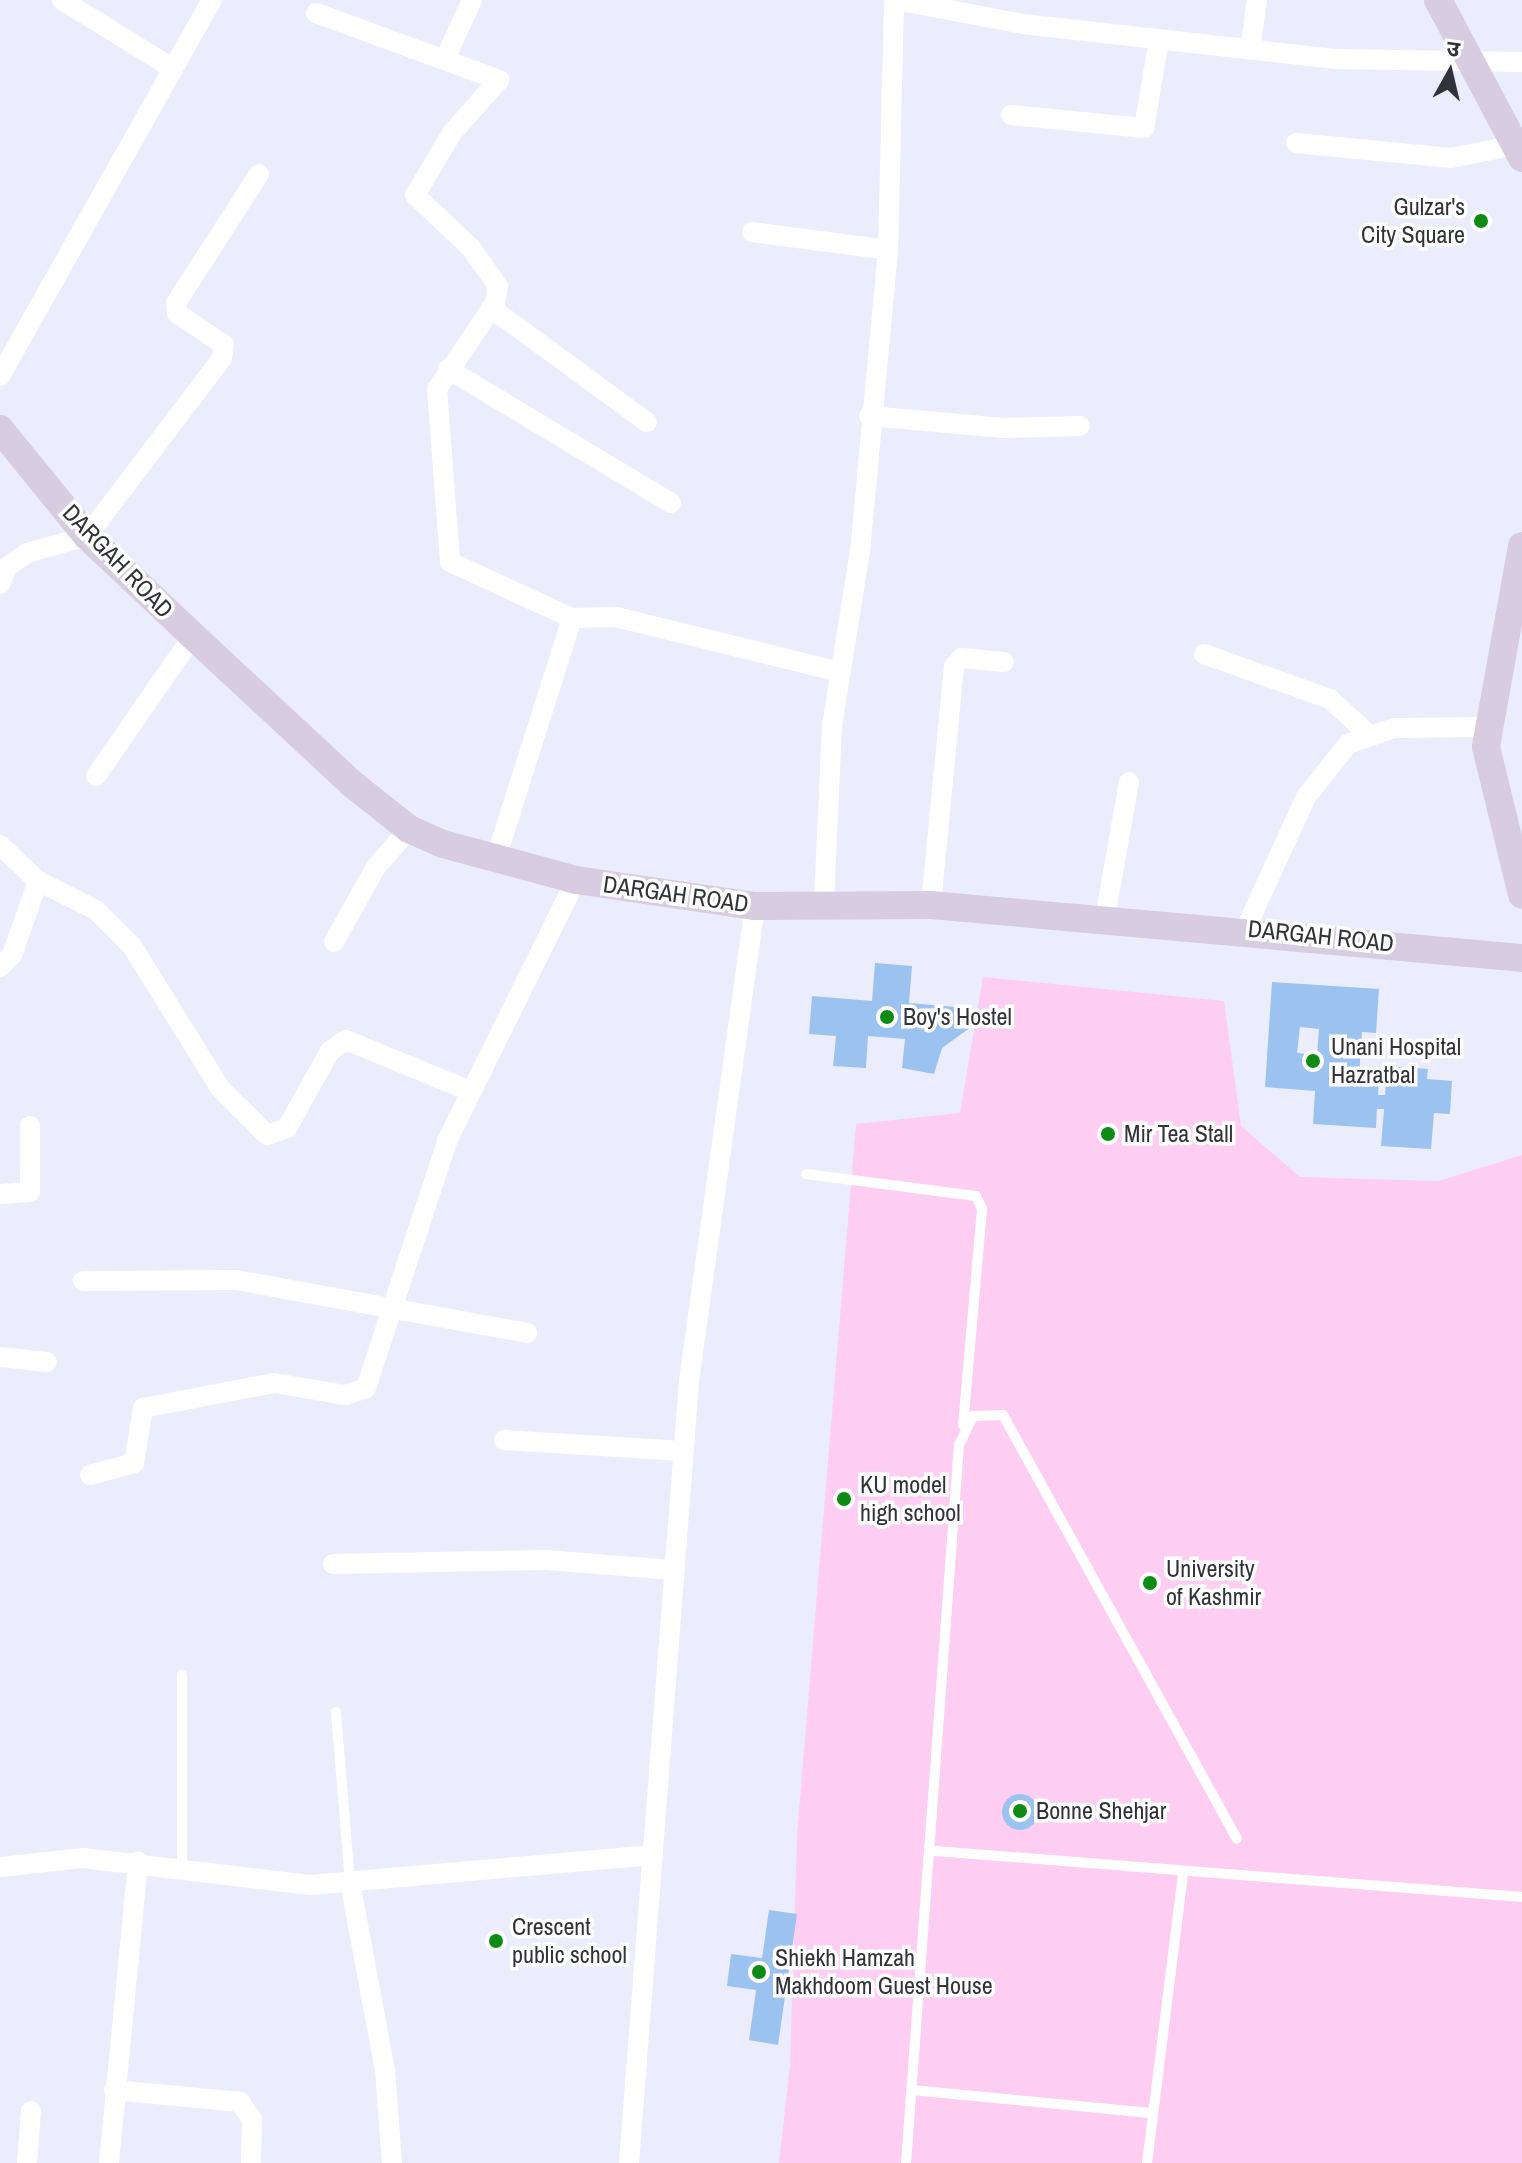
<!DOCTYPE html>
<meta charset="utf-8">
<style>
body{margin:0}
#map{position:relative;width:1522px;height:2163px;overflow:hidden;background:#ebedfd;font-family:"Archivo Narrow","Noto Sans Devanagari",sans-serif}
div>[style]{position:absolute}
.green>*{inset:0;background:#fdcef1}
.building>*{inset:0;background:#9cc2f0}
.round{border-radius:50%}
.lane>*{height:10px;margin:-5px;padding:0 5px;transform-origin:5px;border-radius:5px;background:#fff}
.street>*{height:20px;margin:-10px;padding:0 10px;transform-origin:10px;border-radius:10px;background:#fff}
.secondary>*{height:28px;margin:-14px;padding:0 14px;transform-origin:14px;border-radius:14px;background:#d8cde0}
.dots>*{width:22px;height:22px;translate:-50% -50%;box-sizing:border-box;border:4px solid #fff;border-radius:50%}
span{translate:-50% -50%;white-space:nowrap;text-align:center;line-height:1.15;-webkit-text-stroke:7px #fff;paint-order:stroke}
.poi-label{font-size:24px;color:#32323a}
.right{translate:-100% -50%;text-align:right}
.left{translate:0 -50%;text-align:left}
.street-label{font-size:24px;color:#32323a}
.north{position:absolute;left:1410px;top:32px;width:80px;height:80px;-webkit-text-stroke:6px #fff;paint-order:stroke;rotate:8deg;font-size:22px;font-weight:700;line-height:32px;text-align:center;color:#32323a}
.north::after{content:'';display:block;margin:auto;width:28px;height:36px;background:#32323a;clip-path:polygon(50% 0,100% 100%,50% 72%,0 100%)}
</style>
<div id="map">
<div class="green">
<div style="clip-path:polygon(983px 977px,1224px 1001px,1241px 1126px,1300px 1177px,1439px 1181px,1522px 1155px,1522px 2163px,779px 2163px,790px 2065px,797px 1835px,856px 1124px,960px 1113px)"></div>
</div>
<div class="building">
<div style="clip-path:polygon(875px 963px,912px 966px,909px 1003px,955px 1007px,971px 1027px,942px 1048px,934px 1074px,902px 1068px,905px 1039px,868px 1036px,866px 1068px,833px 1066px,836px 1036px,809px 1034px,812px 996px,872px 1001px)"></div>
<div style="clip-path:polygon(evenodd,1272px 982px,1379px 989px,1376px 1033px,1362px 1032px,1359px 1076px,1379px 1078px,1378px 1095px,1385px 1095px,1387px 1066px,1428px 1069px,1427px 1079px,1452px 1081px,1450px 1114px,1434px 1113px,1431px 1149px,1381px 1146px,1384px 1109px,1377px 1109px,1376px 1128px,1313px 1124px,1315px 1091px,1265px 1087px,1272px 982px,1300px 1027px,1319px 1029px,1317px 1055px,1297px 1053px,1300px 1027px)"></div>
<div class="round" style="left:1002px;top:1794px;width:36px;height:36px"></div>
<div style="clip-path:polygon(769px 1910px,797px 1914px,778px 2045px,749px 2040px,756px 1990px,727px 1986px,731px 1954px,762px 1958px)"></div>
</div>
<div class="lane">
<div style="left:806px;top:1174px;width:171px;rotate:7.4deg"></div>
<div style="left:976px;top:1196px;width:14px;rotate:65deg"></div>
<div style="left:982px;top:1209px;width:217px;rotate:95deg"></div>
<div style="left:182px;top:1675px;width:196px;rotate:90deg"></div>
<div style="left:336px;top:1712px;width:171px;rotate:85.3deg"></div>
<div style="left:935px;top:1851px;width:589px;rotate:4.48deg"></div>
<div style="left:912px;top:2090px;width:242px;rotate:5.5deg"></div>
<div style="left:906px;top:2163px;width:720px;rotate:-85.78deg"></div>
<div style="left:959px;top:1445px;width:32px;rotate:-64deg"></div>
<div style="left:973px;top:1416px;width:30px;rotate:-2deg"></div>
<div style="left:1003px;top:1415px;width:484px;rotate:61.1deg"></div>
<div style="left:1147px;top:2163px;width:293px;rotate:-82.9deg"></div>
</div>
<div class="street">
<div style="left:62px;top:0;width:129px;rotate:31.7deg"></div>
<div style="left:896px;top:0;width:129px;rotate:10.7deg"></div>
<div style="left:1023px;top:24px;width:313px;rotate:6.4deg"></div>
<div style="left:1334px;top:59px;width:188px;rotate:0.9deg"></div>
<div style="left:316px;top:13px;width:195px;rotate:20.1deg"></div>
<div style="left:499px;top:80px;width:71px;rotate:131.6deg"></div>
<div style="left:452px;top:133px;width:72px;rotate:120.8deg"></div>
<div style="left:415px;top:195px;width:77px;rotate:43.4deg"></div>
<div style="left:471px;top:248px;width:47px;rotate:54.6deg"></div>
<div style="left:498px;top:286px;width:17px;rotate:100deg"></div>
<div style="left:495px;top:303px;width:104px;rotate:124deg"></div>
<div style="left:437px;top:389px;width:173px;rotate:85.7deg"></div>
<div style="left:450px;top:562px;width:134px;rotate:24.7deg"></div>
<div style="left:572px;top:618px;width:44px;rotate:-1.3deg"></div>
<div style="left:616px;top:617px;width:231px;rotate:13.8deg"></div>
<div style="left:1250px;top:49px;width:49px;rotate:-81.9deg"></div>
<div style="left:446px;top:57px;width:63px;rotate:-65.5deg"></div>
<div style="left:1011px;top:115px;width:134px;rotate:5.6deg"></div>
<div style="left:1144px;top:128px;width:90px;rotate:-80.4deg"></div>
<div style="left:1296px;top:143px;width:156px;rotate:5.5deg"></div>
<div style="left:1451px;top:158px;width:66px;rotate:-11.3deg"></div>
<div style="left:752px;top:232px;width:137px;rotate:7.5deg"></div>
<div style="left:491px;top:308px;width:193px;rotate:36.2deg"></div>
<div style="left:448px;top:369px;width:260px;rotate:31deg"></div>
<div style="left:0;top:376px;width:432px;rotate:-60.6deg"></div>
<div style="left:869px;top:416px;width:135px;rotate:5.1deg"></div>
<div style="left:1003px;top:428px;width:77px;rotate:-1.5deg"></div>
<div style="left:0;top:584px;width:18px;rotate:-68deg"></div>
<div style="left:7px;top:567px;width:24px;rotate:-35deg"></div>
<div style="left:27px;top:553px;width:62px;rotate:-15.8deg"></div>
<div style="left:87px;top:536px;width:223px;rotate:-52.8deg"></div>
<div style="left:222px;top:358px;width:13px;rotate:-81deg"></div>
<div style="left:224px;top:345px;width:57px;rotate:-145.8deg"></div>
<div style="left:177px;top:313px;width:10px;rotate:-96deg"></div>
<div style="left:176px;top:303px;width:153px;rotate:-57.2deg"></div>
<div style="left:1204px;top:654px;width:134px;rotate:19.7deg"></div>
<div style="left:1330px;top:699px;width:50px;rotate:42.6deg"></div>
<div style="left:96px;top:776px;width:170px;rotate:-55.3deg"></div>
<div style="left:0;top:845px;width:52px;rotate:43.5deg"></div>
<div style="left:38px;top:881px;width:65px;rotate:26.6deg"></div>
<div style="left:96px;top:910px;width:51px;rotate:45deg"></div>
<div style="left:132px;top:946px;width:167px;rotate:58.2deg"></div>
<div style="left:220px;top:1088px;width:66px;rotate:45deg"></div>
<div style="left:267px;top:1135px;width:21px;rotate:-19deg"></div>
<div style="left:287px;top:1128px;width:88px;rotate:-60.8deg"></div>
<div style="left:330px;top:1051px;width:19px;rotate:-35deg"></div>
<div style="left:346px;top:1040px;width:134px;rotate:22.4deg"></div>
<div style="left:496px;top:858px;width:252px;rotate:-72.4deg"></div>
<div style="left:824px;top:902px;width:176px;rotate:-87.4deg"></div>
<div style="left:832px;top:726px;width:176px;rotate:-80.9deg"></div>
<div style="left:860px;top:552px;width:303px;rotate:-84.7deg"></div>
<div style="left:888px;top:250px;width:250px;rotate:-88.6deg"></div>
<div style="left:931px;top:905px;width:240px;rotate:-84.5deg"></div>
<div style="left:954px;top:666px;width:11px;rotate:-49deg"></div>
<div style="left:961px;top:658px;width:43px;rotate:5.3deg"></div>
<div style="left:1105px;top:918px;width:138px;rotate:-80deg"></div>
<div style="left:1246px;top:928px;width:144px;rotate:-65.4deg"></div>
<div style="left:1306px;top:797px;width:68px;rotate:-51.6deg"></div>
<div style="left:1348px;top:744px;width:49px;rotate:-19.2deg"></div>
<div style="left:1394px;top:728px;width:95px;rotate:-0.6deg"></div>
<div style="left:334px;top:942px;width:86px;rotate:-60.8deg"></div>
<div style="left:376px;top:867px;width:50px;rotate:-49deg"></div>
<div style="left:0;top:967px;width:17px;rotate:-45deg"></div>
<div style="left:12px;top:955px;width:78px;rotate:-70.6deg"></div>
<div style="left:0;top:1194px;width:30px;rotate:-4deg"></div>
<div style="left:30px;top:1192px;width:66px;rotate:-90deg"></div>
<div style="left:83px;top:1281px;width:153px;rotate:-0.4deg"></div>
<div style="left:236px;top:1280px;width:296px;rotate:10.3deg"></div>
<div style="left:0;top:1357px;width:47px;rotate:6.1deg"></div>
<div style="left:504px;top:1440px;width:179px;rotate:3.5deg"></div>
<div style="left:90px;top:1475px;width:46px;rotate:-15.3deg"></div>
<div style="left:134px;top:1463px;width:56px;rotate:-80.7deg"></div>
<div style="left:143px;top:1408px;width:133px;rotate:-10.8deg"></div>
<div style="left:274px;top:1383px;width:72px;rotate:9.6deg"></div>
<div style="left:345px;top:1395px;width:22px;rotate:-18deg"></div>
<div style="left:366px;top:1388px;width:260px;rotate:-71.8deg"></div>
<div style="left:447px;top:1141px;width:291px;rotate:-63.7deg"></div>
<div style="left:333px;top:1564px;width:213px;rotate:-1.1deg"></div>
<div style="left:546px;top:1560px;width:126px;rotate:4.5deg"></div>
<div style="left:0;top:1867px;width:83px;rotate:-6.2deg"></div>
<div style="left:83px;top:1858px;width:229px;rotate:6.8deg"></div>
<div style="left:310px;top:1885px;width:341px;rotate:-5deg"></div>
<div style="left:350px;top:1882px;width:191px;rotate:79.5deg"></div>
<div style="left:385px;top:2070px;width:93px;rotate:85.7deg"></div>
<div style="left:114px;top:2090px;width:127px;rotate:5.4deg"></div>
<div style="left:240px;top:2102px;width:21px;rotate:55deg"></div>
<div style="left:252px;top:2119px;width:44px;rotate:91.3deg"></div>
<div style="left:27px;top:2163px;width:52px;rotate:-85.6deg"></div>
<div style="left:109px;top:2163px;width:303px;rotate:-84.5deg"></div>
<div style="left:629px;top:2163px;width:784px;rotate:-85.61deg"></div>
<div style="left:689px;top:1381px;width:480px;rotate:-82.1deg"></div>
</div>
<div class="secondary">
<div style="left:1438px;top:0;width:179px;rotate:62deg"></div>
<div style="left:0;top:429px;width:138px;rotate:50.9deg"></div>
<div style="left:87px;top:536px;width:146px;rotate:43.3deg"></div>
<div style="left:193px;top:636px;width:216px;rotate:42.9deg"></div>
<div style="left:351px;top:783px;width:74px;rotate:38.4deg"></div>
<div style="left:409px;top:829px;width:37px;rotate:24deg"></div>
<div style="left:443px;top:844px;width:138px;rotate:15.1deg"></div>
<div style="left:576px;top:880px;width:181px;rotate:8.3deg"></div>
<div style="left:755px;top:906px;width:176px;rotate:-0.3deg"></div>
<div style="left:931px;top:905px;width:593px;rotate:5.12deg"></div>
<div style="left:1522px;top:546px;width:204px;rotate:100.2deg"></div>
<div style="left:1486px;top:747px;width:152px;rotate:76.3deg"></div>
</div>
<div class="dots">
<div style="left:1481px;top:221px;background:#0d8b14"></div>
<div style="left:887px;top:1017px;background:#0d8b14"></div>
<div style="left:1313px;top:1061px;background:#0d8b14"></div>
<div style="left:1108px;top:1134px;background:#0d8b14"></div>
<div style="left:844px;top:1499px;background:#0d8b14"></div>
<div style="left:1150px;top:1583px;background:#0d8b14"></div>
<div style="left:1020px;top:1811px;background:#0d8b14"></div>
<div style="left:496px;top:1941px;background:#0d8b14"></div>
<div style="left:759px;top:1972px;background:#0d8b14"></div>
</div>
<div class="poi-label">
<span class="right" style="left:1465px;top:221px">Gulzar's<br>City Square</span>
<span class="left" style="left:903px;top:1017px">Boy's Hostel</span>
<span class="left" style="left:1331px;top:1061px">Unani Hospital<br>Hazratbal</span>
<span class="left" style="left:1124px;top:1134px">Mir Tea Stall</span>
<span class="left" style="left:860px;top:1499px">KU model<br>high school</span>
<span class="left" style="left:1166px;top:1583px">University<br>of Kashmir</span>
<span class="left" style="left:1036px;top:1811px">Bonne Shehjar</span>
<span class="left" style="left:512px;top:1941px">Crescent<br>public school</span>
<span class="left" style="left:775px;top:1972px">Shiekh Hamzah<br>Makhdoom Guest House</span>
</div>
<div class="street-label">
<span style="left:118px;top:561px;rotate:46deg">DARGAH ROAD</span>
<span style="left:676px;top:894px;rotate:8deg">DARGAH ROAD</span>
<span style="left:1321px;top:936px;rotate:6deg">DARGAH ROAD</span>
</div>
<div class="north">उ</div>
</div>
